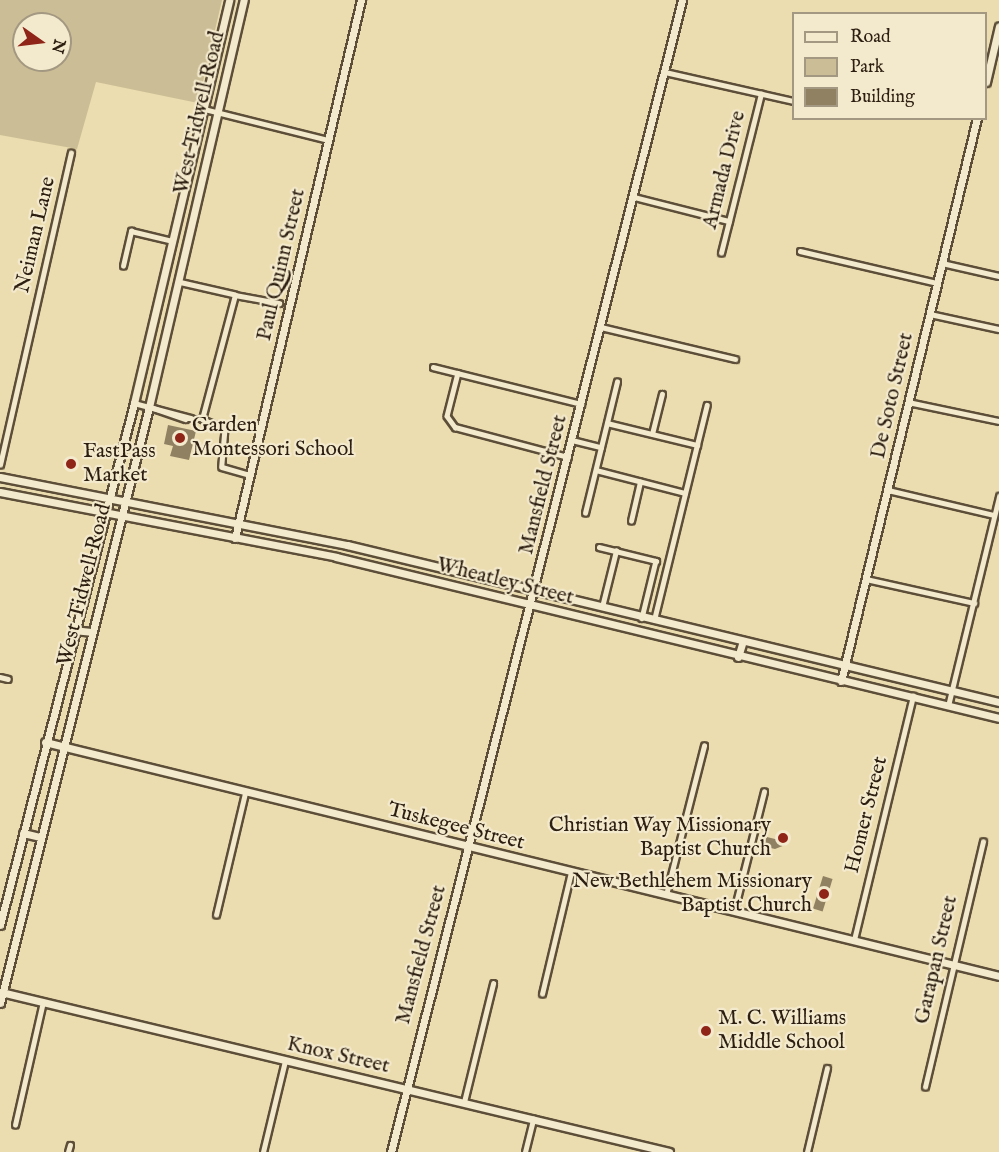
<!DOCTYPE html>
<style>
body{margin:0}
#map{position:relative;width:999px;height:1152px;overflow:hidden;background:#ecddb0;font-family:"IM FELL English",serif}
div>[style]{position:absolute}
.green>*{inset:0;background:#cbbd95}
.building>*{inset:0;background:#908163;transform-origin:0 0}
.roads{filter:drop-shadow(2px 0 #5c4e38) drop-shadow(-2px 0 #5c4e38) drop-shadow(0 2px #5c4e38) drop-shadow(0 -2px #5c4e38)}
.street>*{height:4.5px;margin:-2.25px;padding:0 2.25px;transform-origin:2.25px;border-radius:2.25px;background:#f3e9cc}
.secondary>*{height:7px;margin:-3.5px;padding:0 3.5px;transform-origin:3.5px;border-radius:3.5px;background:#f3e9cc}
.dots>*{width:16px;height:16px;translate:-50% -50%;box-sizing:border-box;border:3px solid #f3e9cc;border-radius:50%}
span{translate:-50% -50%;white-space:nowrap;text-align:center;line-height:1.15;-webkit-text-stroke:4.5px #f3e9cc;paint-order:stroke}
.street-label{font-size:21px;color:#2c1e10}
.poi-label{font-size:21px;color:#2c1e10}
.left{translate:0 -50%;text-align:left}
.right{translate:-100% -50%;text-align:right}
.legend{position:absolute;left:792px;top:12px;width:195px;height:108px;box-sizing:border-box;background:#f3e9cc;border:2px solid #a39881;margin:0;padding:8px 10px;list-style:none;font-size:18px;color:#2c1e10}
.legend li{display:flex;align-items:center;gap:12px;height:30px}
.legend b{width:30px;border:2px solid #a39881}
.north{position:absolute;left:12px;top:12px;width:60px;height:60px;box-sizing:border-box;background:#f3e9cc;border:2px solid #a39881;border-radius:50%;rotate:104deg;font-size:16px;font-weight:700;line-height:24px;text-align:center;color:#2c1e10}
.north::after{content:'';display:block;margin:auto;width:21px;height:27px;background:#8f2418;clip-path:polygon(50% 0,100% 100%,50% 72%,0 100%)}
</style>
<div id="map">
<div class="green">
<div style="clip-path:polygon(evenodd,0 0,222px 0,198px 103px,96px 82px,77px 149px,0 135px,0 0,24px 24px,60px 24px,60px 60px,24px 60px,24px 24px)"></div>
</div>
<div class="building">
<div style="clip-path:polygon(168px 425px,196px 431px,189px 460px,170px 456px,173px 446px,164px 444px)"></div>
<div style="clip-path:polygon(780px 835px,787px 837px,785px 845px,775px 849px,762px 846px,767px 837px,779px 840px)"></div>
<div style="left:823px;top:876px;width:10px;height:34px;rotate:17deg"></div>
</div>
<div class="roads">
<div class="street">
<div style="left:665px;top:72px;width:132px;rotate:12.7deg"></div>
<div style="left:204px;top:109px;width:128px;rotate:14deg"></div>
<div style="left:634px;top:197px;width:98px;rotate:14.2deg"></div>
<div style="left:800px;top:251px;width:141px;rotate:13.1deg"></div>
<div style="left:721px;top:253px;width:164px;rotate:-75.9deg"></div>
<div style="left:942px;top:263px;width:58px;rotate:12.8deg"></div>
<div style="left:123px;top:266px;width:36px;rotate:-77deg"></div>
<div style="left:131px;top:231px;width:43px;rotate:13.4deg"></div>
<div style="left:235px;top:295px;width:45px;rotate:10.3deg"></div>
<div style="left:930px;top:314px;width:71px;rotate:12.3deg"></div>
<div style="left:601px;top:327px;width:138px;rotate:13.4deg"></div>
<div style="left:433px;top:367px;width:153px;rotate:14deg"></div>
<div style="left:458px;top:373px;width:44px;rotate:104.3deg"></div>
<div style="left:447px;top:416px;width:14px;rotate:54deg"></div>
<div style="left:455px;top:427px;width:117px;rotate:14.9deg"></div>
<div style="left:908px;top:402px;width:93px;rotate:11.8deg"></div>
<div style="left:134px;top:403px;width:59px;rotate:14.7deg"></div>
<div style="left:153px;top:408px;width:34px;rotate:19deg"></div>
<div style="left:185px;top:419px;width:17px"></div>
<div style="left:202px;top:419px;width:128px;rotate:-75.1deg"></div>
<div style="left:235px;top:295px;width:58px;rotate:-167.2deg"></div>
<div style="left:202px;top:419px;width:25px;rotate:23deg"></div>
<div style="left:225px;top:429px;width:38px;rotate:95deg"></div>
<div style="left:222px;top:467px;width:29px;rotate:16deg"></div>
<div style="left:607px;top:423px;width:93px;rotate:13.7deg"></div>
<div style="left:652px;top:434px;width:41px;rotate:-76deg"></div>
<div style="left:572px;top:440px;width:30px;rotate:14deg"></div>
<div style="left:0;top:465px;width:320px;rotate:-77.2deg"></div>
<div style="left:596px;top:470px;width:92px;rotate:14.5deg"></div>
<div style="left:888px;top:490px;width:109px;rotate:13.3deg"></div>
<div style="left:585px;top:513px;width:135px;rotate:-76.3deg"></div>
<div style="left:631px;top:521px;width:40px;rotate:-77deg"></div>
<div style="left:599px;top:547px;width:59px;rotate:13.8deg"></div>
<div style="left:656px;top:561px;width:59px;rotate:103.8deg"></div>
<div style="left:866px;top:579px;width:111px;rotate:12.5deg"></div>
<div style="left:602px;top:607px;width:58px;rotate:-76deg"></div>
<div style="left:654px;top:620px;width:221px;rotate:-76.2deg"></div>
<div style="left:0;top:677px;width:8px;rotate:14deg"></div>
<div style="left:948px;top:706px;width:216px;rotate:-76.3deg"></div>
<div style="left:666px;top:895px;width:154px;rotate:-75.7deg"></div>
<div style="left:734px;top:911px;width:123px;rotate:-75.9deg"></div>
<div style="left:216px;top:915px;width:125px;rotate:-76.6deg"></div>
<div style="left:854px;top:940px;width:251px;rotate:-76.4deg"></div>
<div style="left:542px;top:994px;width:125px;rotate:-76.6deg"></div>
<div style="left:925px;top:1087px;width:252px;rotate:-76.7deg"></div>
<div style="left:464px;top:1102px;width:122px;rotate:-76.2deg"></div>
<div style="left:15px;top:1125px;width:126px;rotate:-77.2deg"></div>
<div style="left:68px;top:1152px;width:7px;rotate:-74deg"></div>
<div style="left:263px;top:1152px;width:94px;rotate:-76.4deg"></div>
<div style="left:525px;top:1152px;width:34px;rotate:-76deg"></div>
<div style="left:807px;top:1152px;width:86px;rotate:-76.6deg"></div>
</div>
<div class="secondary">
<div style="left:986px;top:82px;width:57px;rotate:-76.9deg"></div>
<div style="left:0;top:477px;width:354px;rotate:11.1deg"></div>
<div style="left:347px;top:545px;width:671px;rotate:13.54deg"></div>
<div style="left:0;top:492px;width:342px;rotate:10.9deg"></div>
<div style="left:336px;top:557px;width:682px;rotate:13.65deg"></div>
<div style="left:235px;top:538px;width:553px;rotate:-76.82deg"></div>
<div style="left:73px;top:630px;width:18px;rotate:6deg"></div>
<div style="left:738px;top:657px;width:17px;rotate:-73deg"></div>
<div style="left:841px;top:681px;width:579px;rotate:-76.42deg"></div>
<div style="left:45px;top:742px;width:982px;rotate:13.78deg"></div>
<div style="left:23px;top:833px;width:18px;rotate:13deg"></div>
<div style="left:0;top:925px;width:539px;rotate:-75.6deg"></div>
<div style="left:134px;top:403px;width:414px;rotate:-76.7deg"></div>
<div style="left:1px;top:992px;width:687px;rotate:13.47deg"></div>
<div style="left:0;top:1003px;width:614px;rotate:-75.96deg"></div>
<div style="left:149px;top:407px;width:418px;rotate:-76.9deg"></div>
<div style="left:391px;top:1152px;width:1188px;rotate:-75.82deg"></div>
</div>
</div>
<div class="dots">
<div style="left:180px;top:438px;background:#8f2418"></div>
<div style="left:71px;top:464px;background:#8f2418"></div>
<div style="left:783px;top:838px;background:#8f2418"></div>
<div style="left:824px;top:894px;background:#8f2418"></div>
<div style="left:706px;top:1031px;background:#8f2418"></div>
</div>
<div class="street-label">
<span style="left:200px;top:113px;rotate:-77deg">West Tidwell Road</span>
<span style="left:725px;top:170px;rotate:-76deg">Armada Drive</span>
<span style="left:36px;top:235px;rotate:-77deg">Neiman Lane</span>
<span style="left:282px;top:265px;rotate:-77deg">Paul Quinn Street</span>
<span style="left:893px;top:396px;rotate:-77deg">De Soto Street</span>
<span style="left:544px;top:485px;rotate:-76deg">Mansfield Street</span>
<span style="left:505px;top:582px;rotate:14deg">Wheatley Street</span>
<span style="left:85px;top:585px;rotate:-76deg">West Tidwell Road</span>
<span style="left:867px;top:815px;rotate:-76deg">Homer Street</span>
<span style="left:456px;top:827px;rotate:14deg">Tuskegee Street</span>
<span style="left:422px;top:955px;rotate:-75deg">Mansfield Street</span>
<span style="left:937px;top:960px;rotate:-77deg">Garapan Street</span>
<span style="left:338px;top:1056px;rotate:13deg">Knox Street</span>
</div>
<div class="poi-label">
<span class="left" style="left:192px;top:438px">Garden<br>Montessori School</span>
<span class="left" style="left:83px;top:464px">FastPass<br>Market</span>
<span class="right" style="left:771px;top:838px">Christian Way Missionary<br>Baptist Church</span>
<span class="right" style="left:812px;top:894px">New Bethlehem Missionary<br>Baptist Church</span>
<span class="left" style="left:718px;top:1031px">M. C. Williams<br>Middle School</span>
</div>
<ul class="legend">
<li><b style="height:8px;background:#f3e9cc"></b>Road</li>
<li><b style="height:16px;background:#cbbd95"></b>Park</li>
<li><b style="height:16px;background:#908163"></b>Building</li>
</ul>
<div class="north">N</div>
</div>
